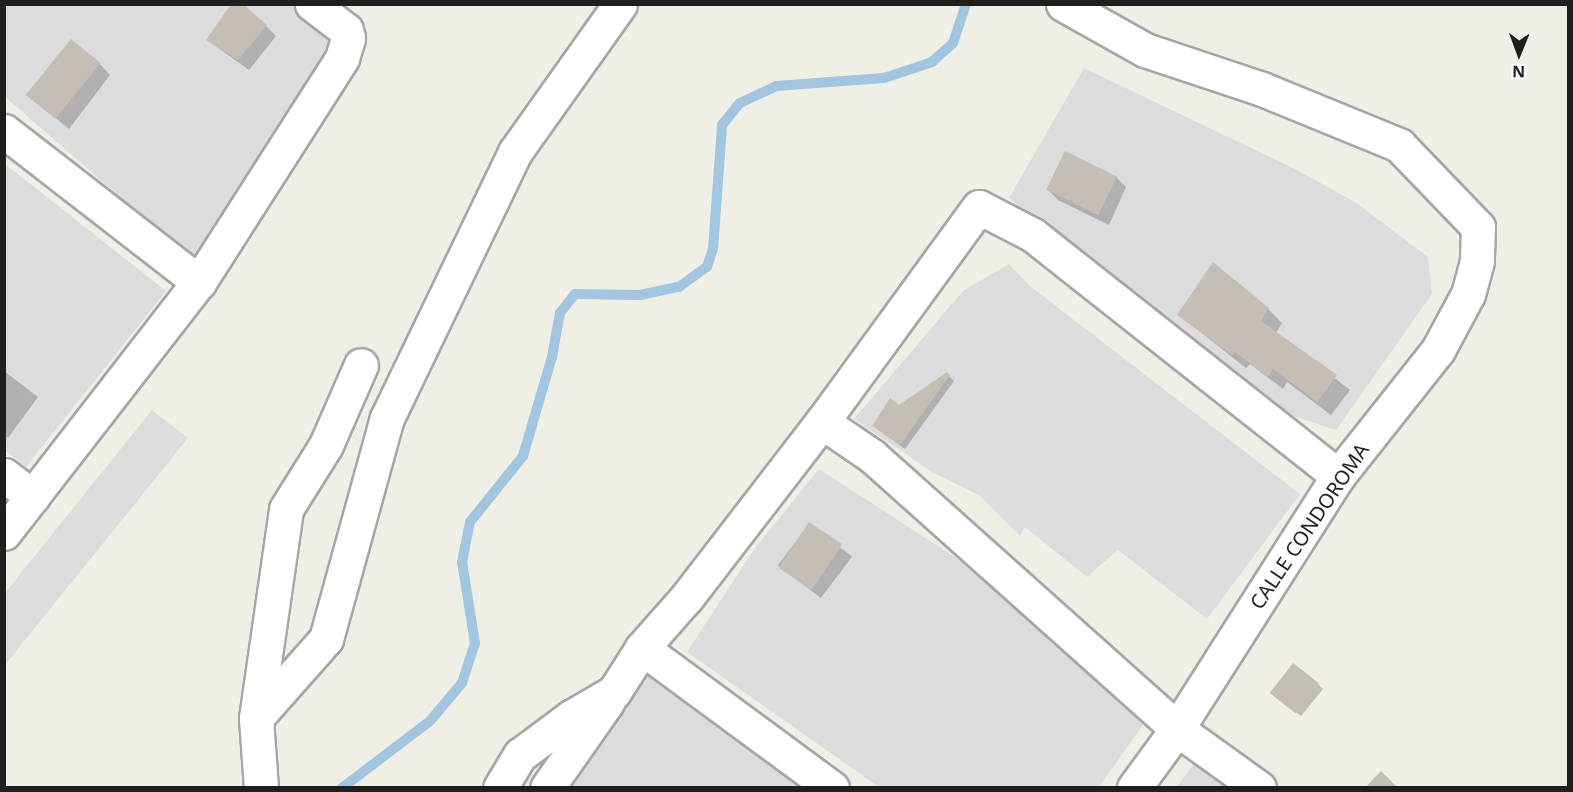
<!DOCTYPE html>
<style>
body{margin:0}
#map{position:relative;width:1573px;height:792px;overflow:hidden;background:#f0efe5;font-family:"Noto Sans",sans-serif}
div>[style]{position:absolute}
.residential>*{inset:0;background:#dddcdc}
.shadow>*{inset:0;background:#0003;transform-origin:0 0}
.stream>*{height:10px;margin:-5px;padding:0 5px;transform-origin:5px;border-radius:5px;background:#a3c6e0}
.building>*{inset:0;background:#c5beb4;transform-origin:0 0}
.roads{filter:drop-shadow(2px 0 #a6a6a6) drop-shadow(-2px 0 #a6a6a6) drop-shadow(0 2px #a6a6a6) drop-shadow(0 -2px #a6a6a6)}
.minor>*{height:33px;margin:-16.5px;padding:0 16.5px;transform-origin:16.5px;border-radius:16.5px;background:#fff}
span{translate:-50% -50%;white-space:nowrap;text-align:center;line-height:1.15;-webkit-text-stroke:5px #fff;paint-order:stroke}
.street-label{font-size:20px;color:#1f1f1f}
.frame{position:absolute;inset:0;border:6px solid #1f1f1f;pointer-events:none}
.north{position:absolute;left:1489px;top:24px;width:60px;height:60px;-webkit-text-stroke:4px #fff;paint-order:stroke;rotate:181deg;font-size:16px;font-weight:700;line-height:24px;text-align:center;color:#1f1f1f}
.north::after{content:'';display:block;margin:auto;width:21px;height:27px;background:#1f1f1f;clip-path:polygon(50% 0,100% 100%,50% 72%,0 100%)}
</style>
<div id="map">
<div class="residential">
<div style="clip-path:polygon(5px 5px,309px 5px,346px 30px,194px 261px,5px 97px)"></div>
<div style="clip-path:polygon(1084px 68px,1295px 169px,1355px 202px,1428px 257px,1432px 294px,1336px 430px,1283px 413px,1136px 304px,1009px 198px)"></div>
<div style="clip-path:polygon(5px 164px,166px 291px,26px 467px,5px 450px)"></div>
<div style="clip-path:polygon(1009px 264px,1030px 286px,1300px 494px,1207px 619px,1118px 550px,1087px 577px,1025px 527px,1020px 536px,979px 495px,932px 472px,854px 419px,963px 291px)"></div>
<div style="clip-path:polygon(152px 410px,188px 438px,5px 665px,5px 593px)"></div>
<div style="clip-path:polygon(819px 469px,995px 583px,1051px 643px,1152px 712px,1099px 787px,879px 787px,687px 652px,755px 548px)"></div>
<div style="clip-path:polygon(644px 657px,815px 788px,556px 788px)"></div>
<div style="clip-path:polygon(1201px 754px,1241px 788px,1176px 788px)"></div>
</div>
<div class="shadow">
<div style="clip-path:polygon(266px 26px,276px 36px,249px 70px,207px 40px)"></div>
<div style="clip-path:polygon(100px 64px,110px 75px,69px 129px,30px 97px)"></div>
<div style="clip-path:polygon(1116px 177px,1126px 187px,1109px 225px,1058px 200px,1048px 190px)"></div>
<div style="clip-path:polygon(1268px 309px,1282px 323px,1276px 333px,1350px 390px,1331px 415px,1287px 382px,1283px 389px,1250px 364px,1246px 368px,1179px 315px)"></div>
<div style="clip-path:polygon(4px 371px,38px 397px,8px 438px,4px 435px)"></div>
<div style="clip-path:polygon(947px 374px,954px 381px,905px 449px,879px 430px)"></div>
<div style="left:809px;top:524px;width:54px;height:52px;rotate:37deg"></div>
<div style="clip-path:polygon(1318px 684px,1323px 689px,1301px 716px,1277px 698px)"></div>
<div style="clip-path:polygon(1381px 771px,1398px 788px,1365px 788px)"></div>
</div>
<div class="stream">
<div style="left:342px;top:788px;width:111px;rotate:-37.3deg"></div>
<div style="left:430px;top:721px;width:50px;rotate:-49.9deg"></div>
<div style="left:462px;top:683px;width:42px;rotate:-72deg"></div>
<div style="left:475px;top:643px;width:82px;rotate:-99.1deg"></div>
<div style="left:462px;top:562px;width:41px;rotate:-78.7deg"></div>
<div style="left:470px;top:522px;width:85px;rotate:-51.2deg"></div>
<div style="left:523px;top:456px;width:103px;rotate:-73.7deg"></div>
<div style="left:552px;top:357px;width:45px;rotate:-79.7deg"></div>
<div style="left:560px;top:313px;width:24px;rotate:-52deg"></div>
<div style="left:575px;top:294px;width:65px;rotate:0.9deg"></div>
<div style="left:640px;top:295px;width:40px;rotate:-12deg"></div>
<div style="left:679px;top:287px;width:34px;rotate:-36deg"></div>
<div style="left:707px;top:267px;width:19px;rotate:-72deg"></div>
<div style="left:713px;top:249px;width:124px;rotate:-85.8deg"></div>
<div style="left:722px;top:125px;width:28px;rotate:-51deg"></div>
<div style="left:740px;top:103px;width:40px;rotate:-25deg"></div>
<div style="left:776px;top:86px;width:108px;rotate:-4.2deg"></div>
<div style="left:884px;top:78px;width:51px;rotate:-18.4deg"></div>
<div style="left:932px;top:62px;width:28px;rotate:-42deg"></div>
<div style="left:953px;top:43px;width:41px;rotate:-71.6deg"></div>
</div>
<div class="building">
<div style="clip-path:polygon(231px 4px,243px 4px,267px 25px,238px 60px,206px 40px)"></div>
<div style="left:71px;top:39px;width:38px;height:72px;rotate:39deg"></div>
<div style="left:1065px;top:151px;width:58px;height:43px;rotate:26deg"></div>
<div style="clip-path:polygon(1213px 262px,1269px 308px,1261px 321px,1337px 375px,1317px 402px,1273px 369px,1268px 377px,1235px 352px,1232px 355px,1177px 315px)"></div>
<div style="clip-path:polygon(947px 372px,950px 375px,900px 445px,872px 426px,890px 398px,899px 405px)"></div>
<div style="left:809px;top:522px;width:40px;height:55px;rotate:34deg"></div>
<div style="left:1293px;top:663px;width:33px;height:38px;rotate:38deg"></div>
</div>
<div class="roads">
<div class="minor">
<div style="left:1063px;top:4px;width:94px;rotate:29.3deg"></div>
<div style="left:1145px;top:50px;width:123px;rotate:18.4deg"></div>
<div style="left:1262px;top:89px;width:148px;rotate:22.2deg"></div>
<div style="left:1399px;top:145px;width:114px;rotate:46.1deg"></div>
<div style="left:1478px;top:227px;width:34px;rotate:92deg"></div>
<div style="left:1477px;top:261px;width:34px;rotate:105deg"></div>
<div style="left:1468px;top:294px;width:64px;rotate:118.2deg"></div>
<div style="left:1438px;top:350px;width:161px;rotate:128.4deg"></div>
<div style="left:1338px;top:476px;width:300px;rotate:122.5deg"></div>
<div style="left:1177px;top:729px;width:73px;rotate:126.1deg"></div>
<div style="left:4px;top:131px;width:247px;rotate:37.8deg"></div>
<div style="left:822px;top:422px;width:60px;rotate:34.2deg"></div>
<div style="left:872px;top:456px;width:409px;rotate:41.8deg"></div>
<div style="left:1177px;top:729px;width:101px;rotate:35.7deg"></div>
<div style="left:4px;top:475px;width:36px;rotate:37deg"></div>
<div style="left:4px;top:533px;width:318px;rotate:-52.2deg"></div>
<div style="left:199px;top:282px;width:266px;rotate:-57.4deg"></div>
<div style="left:342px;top:58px;width:21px;rotate:-73deg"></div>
<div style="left:348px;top:38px;width:8px;rotate:-104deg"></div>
<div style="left:346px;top:30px;width:43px;rotate:-142.6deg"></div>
<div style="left:642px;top:648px;width:236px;rotate:36.4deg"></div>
<div style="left:256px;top:718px;width:106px;rotate:-48.5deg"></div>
<div style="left:326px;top:639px;width:229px;rotate:-74.6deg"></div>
<div style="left:387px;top:418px;width:295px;rotate:-64.3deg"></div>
<div style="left:515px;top:152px;width:181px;rotate:-54.6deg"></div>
<div style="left:261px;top:788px;width:70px;rotate:-94.1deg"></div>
<div style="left:256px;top:718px;width:211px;rotate:-81.8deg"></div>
<div style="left:286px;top:509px;width:75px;rotate:-58deg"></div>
<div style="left:326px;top:445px;width:87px;rotate:-66.4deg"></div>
<div style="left:500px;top:788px;width:39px;rotate:-59deg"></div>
<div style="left:520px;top:755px;width:64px;rotate:-36.7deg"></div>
<div style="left:571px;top:717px;width:50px;rotate:-30.2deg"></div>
<div style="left:614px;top:692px;width:52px;rotate:-57.5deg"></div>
<div style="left:642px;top:648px;width:68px;rotate:-48.6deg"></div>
<div style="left:687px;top:597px;width:221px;rotate:-52.4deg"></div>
<div style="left:822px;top:422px;width:266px;rotate:-53.9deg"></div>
<div style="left:979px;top:207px;width:61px;rotate:27.4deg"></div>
<div style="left:1033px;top:235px;width:389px;rotate:38.3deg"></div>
<div style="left:547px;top:788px;width:106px;rotate:-55deg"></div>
</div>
</div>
<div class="street-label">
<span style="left:1309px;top:526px;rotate:-56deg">CALLE CONDOROMA</span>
</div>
<div class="frame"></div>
<div class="north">N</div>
</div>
